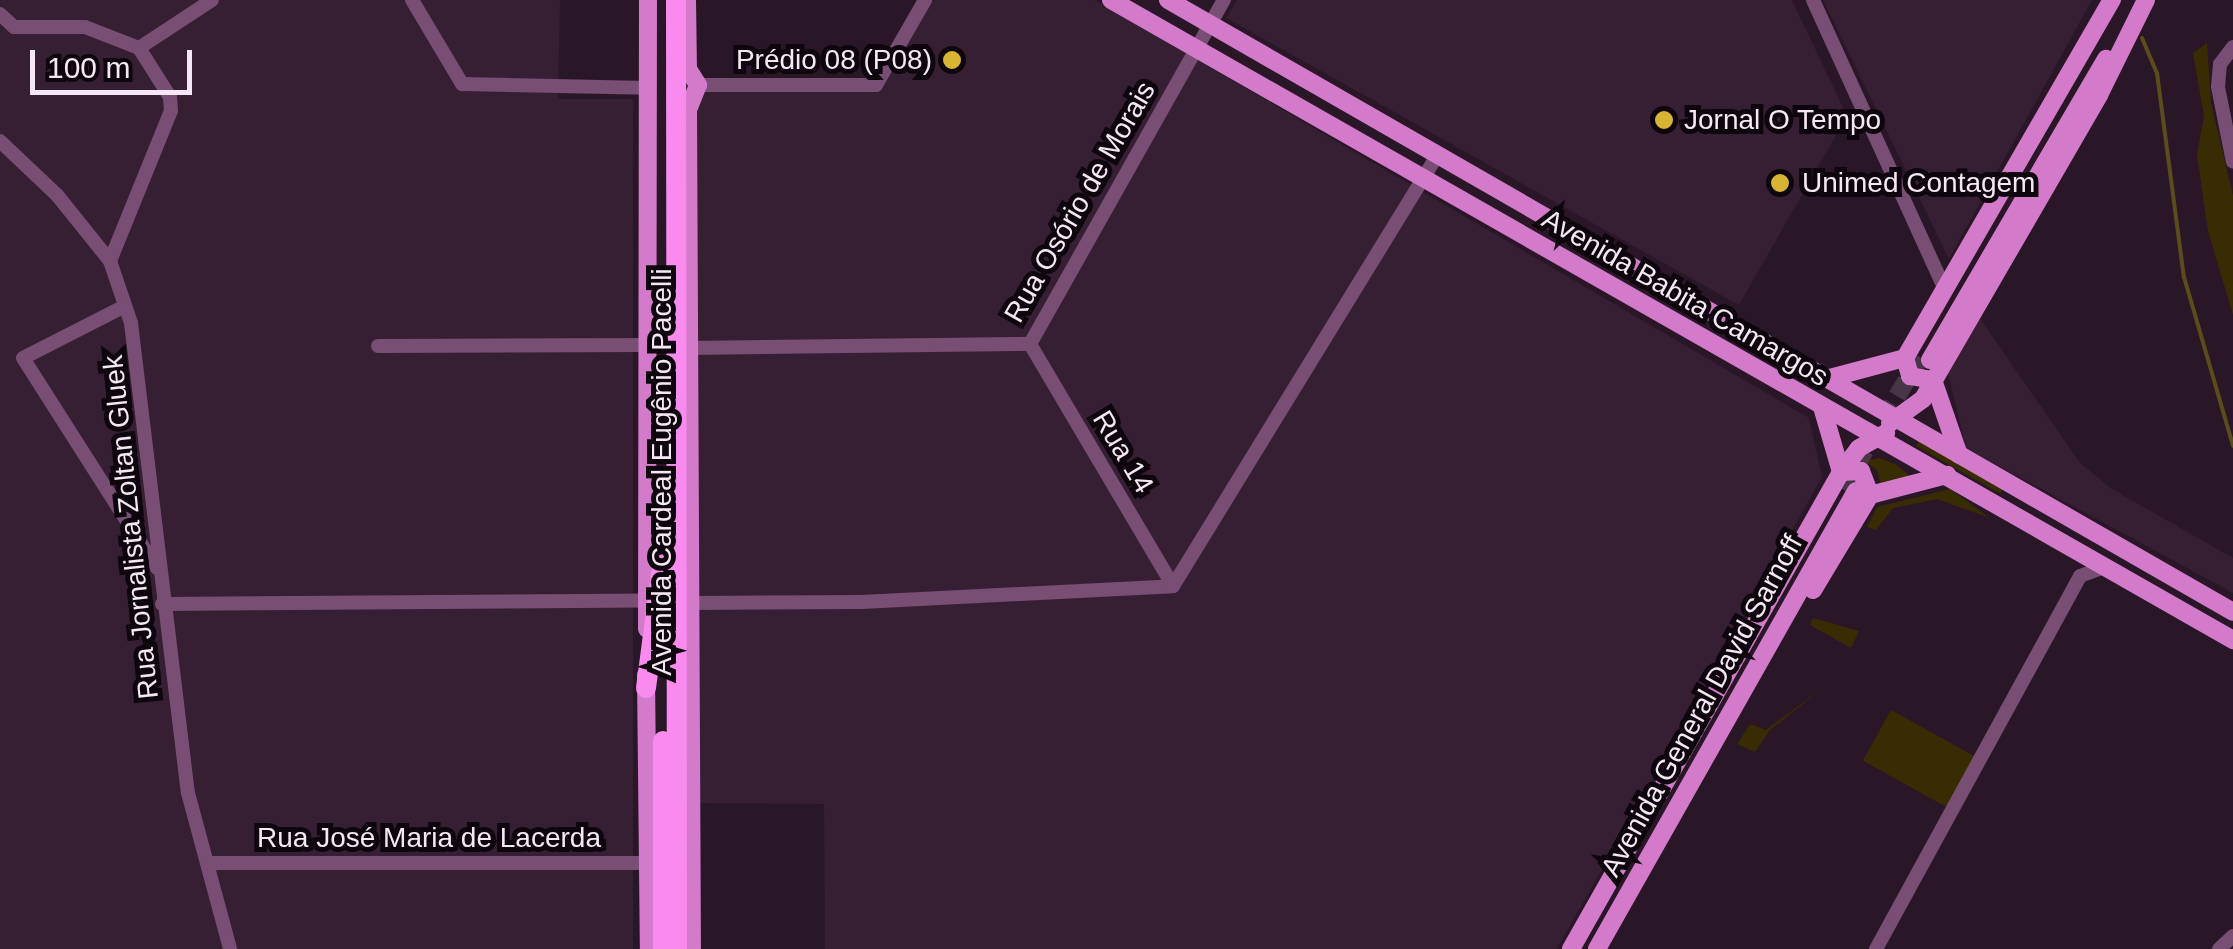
<!DOCTYPE html>
<meta charset="utf-8">
<style>
body{margin:0}
#map{position:relative;width:2233px;height:949px;overflow:hidden;background:#291727;font-family:Helvetica,sans-serif}
div>[style]{position:absolute}
.built>*{inset:0;background:#361e33}
.green>*{inset:0;background:#382c02;transform-origin:0 0}
.stream>*{height:4px;margin:-2px;padding:0 2px;transform-origin:2px;border-radius:2px;background:#5b4c1b}
.major-tunnel>*{height:18px;margin-top:-9px;transform-origin:0;background:repeating-linear-gradient(90deg,#483646 0 18px,transparent 0 27px)}
.minor>*{height:14px;margin:-7px;padding:0 7px;transform-origin:7px;border-radius:7px;background:#784e74}
.major>*{height:18px;margin:-9px;padding:0 9px;transform-origin:9px;border-radius:9px;background:#d47acb}
.highway>*{height:20px;margin:-10px;padding:0 10px;transform-origin:10px;border-radius:10px;background:#f88bed}
.dots>*{width:28px;height:28px;translate:-50% -50%;box-sizing:border-box;border:5px solid #0d060c;border-radius:50%}
span{translate:-50% -50%;white-space:nowrap;text-align:center;line-height:1.15;-webkit-text-stroke:10px #0d060c;paint-order:stroke}
.poi-label{font-size:28px;color:#f5e7f3}
.right{translate:-100% -50%;text-align:right}
.left{translate:0 -50%;text-align:left}
.street-label{font-size:28px;color:#f5e7f3}
.scale{position:absolute;left:30px;top:50px;width:162px;height:45px;box-sizing:border-box;border:5px solid #f5e7f3;border-top:0;padding-left:12px;font-size:30px;line-height:35px;white-space:nowrap;color:#f5e7f3;-webkit-text-stroke:8px #0d060c;paint-order:stroke}
</style>
<div id="map">
<div class="built">
<div style="clip-path:polygon(0 0,560px 0,558px 99px,633px 99px,633px 949px,0 949px)"></div>
<div style="clip-path:polygon(931px 0,1095px 0,1809px 418px,1822px 477px,1557px 949px,825px 949px,824px 804px,698px 803px,696px 103px,704px 90px,879px 91px)"></div>
<div style="clip-path:polygon(1237px 0,1792px 0,1847px 116px,1739px 305px,1226px 18px)"></div>
<div style="clip-path:polygon(1823px 0,2092px 0,1949px 259px)"></div>
<div style="clip-path:polygon(1979px 317px,2080px 463px,2112px 489px,2233px 558px,2233px 593px,1966px 448px,1947px 368px)"></div>
</div>
<div class="green">
<div style="clip-path:polygon(2207px 43px,2211px 103px,2233px 196px,2233px 315px,2208px 231px,2197px 155px,2204px 116px,2193px 53px)"></div>
<div style="clip-path:polygon(1920px 438px,2003px 487px,2001px 494px,1916px 446px)"></div>
<div style="clip-path:polygon(1880px 458px,1897px 465px,1911px 477px,1881px 486px,1877px 470px,1864px 461px)"></div>
<div style="clip-path:polygon(1950px 489px,1990px 518px,1937px 499px,1893px 508px,1876px 530px,1867px 527px,1877px 507px)"></div>
<div style="clip-path:polygon(1813px 618px,1859px 631px,1851px 648px,1810px 625px)"></div>
<div style="clip-path:polygon(1824px 687px,1770px 730px,1755px 752px,1737px 744px,1750px 724px,1766px 730px)"></div>
<div style="left:1891px;top:710px;width:96px;height:58px;rotate:29deg"></div>
</div>
<div class="stream">
<div style="left:2142px;top:38px;width:38px;rotate:67deg"></div>
<div style="left:2157px;top:73px;width:206px;rotate:82.5deg"></div>
<div style="left:2184px;top:277px;width:176px;rotate:73.8deg"></div>
</div>
<div class="major-tunnel">
<div style="left:1842px;top:489px;width:155px;rotate:-59.3deg"></div>
</div>
<div class="minor">
<div style="left:412px;top:0;width:98px;rotate:59.2deg"></div>
<div style="left:462px;top:84px;width:185px;rotate:1.2deg"></div>
<div style="left:1813px;top:0;width:318px;rotate:65.5deg"></div>
<div style="left:0;top:14px;width:19px;rotate:43deg"></div>
<div style="left:14px;top:27px;width:71px"></div>
<div style="left:85px;top:27px;width:58px;rotate:21.3deg"></div>
<div style="left:2233px;top:47px;width:21px;rotate:127deg"></div>
<div style="left:2220px;top:64px;width:23px;rotate:95deg"></div>
<div style="left:2218px;top:87px;width:76px;rotate:78.7deg"></div>
<div style="left:139px;top:48px;width:87px;rotate:-33.3deg"></div>
<div style="left:698px;top:85px;width:178px"></div>
<div style="left:876px;top:85px;width:98px;rotate:-60deg"></div>
<div style="left:0;top:141px;width:79px;rotate:43.5deg"></div>
<div style="left:57px;top:195px;width:85px;rotate:51.2deg"></div>
<div style="left:110px;top:261px;width:65px;rotate:71.3deg"></div>
<div style="left:131px;top:323px;width:473px;rotate:83.1deg"></div>
<div style="left:188px;top:793px;width:162px;rotate:74.9deg"></div>
<div style="left:110px;top:261px;width:162px;rotate:-67.9deg"></div>
<div style="left:171px;top:111px;width:14px;rotate:-94deg"></div>
<div style="left:170px;top:97px;width:58px;rotate:-122.3deg"></div>
<div style="left:125px;top:306px;width:114px;rotate:153deg"></div>
<div style="left:23px;top:358px;width:249px;rotate:57.5deg"></div>
<div style="left:1030px;top:344px;width:281px;rotate:59.4deg"></div>
<div style="left:378px;top:346px;width:269px;rotate:-0.2deg"></div>
<div style="left:690px;top:348px;width:340px;rotate:-0.7deg"></div>
<div style="left:1030px;top:344px;width:395px;rotate:-60.6deg"></div>
<div style="left:689px;top:603px;width:173px;rotate:-0.3deg"></div>
<div style="left:862px;top:602px;width:311px;rotate:-2.9deg"></div>
<div style="left:1173px;top:586px;width:507px;rotate:-58.47deg"></div>
<div style="left:162px;top:604px;width:485px;rotate:-0.4deg"></div>
<div style="left:209px;top:863px;width:440px"></div>
<div style="left:1876px;top:949px;width:425px;rotate:-61.3deg"></div>
<div style="left:2080px;top:576px;width:27px;rotate:-20deg"></div>
<div style="left:2219px;top:949px;width:19px;rotate:-43deg"></div>
</div>
<div class="major">
<div style="left:687px;top:0;width:69px;rotate:89.2deg"></div>
<div style="left:688px;top:69px;width:19px;rotate:58deg"></div>
<div style="left:698px;top:85px;width:27px;rotate:112deg"></div>
<div style="left:688px;top:110px;width:839px;rotate:89.73deg"></div>
<div style="left:1111px;top:0;width:1292px;rotate:29.7deg"></div>
<div style="left:1168px;top:0;width:1228px;rotate:29.88deg"></div>
<div style="left:1905px;top:358px;width:19px;rotate:74deg"></div>
<div style="left:1910px;top:376px;width:23px;rotate:10deg"></div>
<div style="left:1930px;top:360px;width:349px;rotate:-59.7deg"></div>
<div style="left:1826px;top:379px;width:82px;rotate:-14.9deg"></div>
<div style="left:1905px;top:358px;width:414px;rotate:-60deg"></div>
<div style="left:1933px;top:380px;width:79px;rotate:70.9deg"></div>
<div style="left:1822px;top:407px;width:68px;rotate:73.7deg"></div>
<div style="left:1890px;top:423px;width:41px;rotate:-36deg"></div>
<div style="left:1923px;top:399px;width:351px;rotate:-59.9deg"></div>
<div style="left:2099px;top:95px;width:106px;rotate:-63.7deg"></div>
<div style="left:1841px;top:472px;width:20px;rotate:-3deg"></div>
<div style="left:1861px;top:471px;width:26px;rotate:69deg"></div>
<div style="left:1813px;top:590px;width:111px;rotate:-59deg"></div>
<div style="left:1870px;top:495px;width:80px;rotate:-14.6deg"></div>
<div style="left:647px;top:629px;width:629px;rotate:-89.91deg"></div>
<div style="left:646px;top:675px;width:274px;rotate:89.4deg"></div>
<div style="left:1571px;top:949px;width:548px;rotate:-60.49deg"></div>
<div style="left:1841px;top:472px;width:30px;rotate:-53deg"></div>
<div style="left:1859px;top:448px;width:31px;rotate:-29deg"></div>
<div style="left:1597px;top:949px;width:526px;rotate:-60.51deg"></div>
</div>
<div class="highway">
<div style="left:676px;top:0;width:949px;rotate:89.94deg"></div>
<div style="left:646px;top:688px;width:131px;rotate:-82.5deg"></div>
<div style="left:663px;top:949px;width:208px;rotate:-90deg"></div>
</div>
<div class="dots">
<div style="left:952px;top:60px;background:#d7b434"></div>
<div style="left:1664px;top:120px;background:#d7b434"></div>
<div style="left:1780px;top:183px;background:#d7b434"></div>
</div>
<div class="poi-label">
<span class="right" style="left:932px;top:60px">Prédio 08 (P08)</span>
<span class="left" style="left:1684px;top:120px">Jornal O Tempo</span>
<span class="left" style="left:1802px;top:183px">Unimed Contagem</span>
</div>
<div class="street-label">
<span style="left:1080px;top:202px;rotate:-60deg">Rua Osório de Morais</span>
<span style="left:1685px;top:298px;rotate:30deg">Avenida Babita Camargos</span>
<span style="left:1123px;top:452px;rotate:59deg">Rua 14</span>
<span style="left:662px;top:472px;rotate:-90deg">Avenida Cardeal Eugênio Pacelli</span>
<span style="left:131px;top:527px;rotate:-96deg">Rua Jornalista Zoltan Gluek</span>
<span style="left:1702px;top:706px;rotate:-61deg">Avenida General David Sarnoff</span>
<span style="left:429px;top:838px">Rua José Maria de Lacerda</span>
</div>
<div class="scale">100 m</div>
</div>
